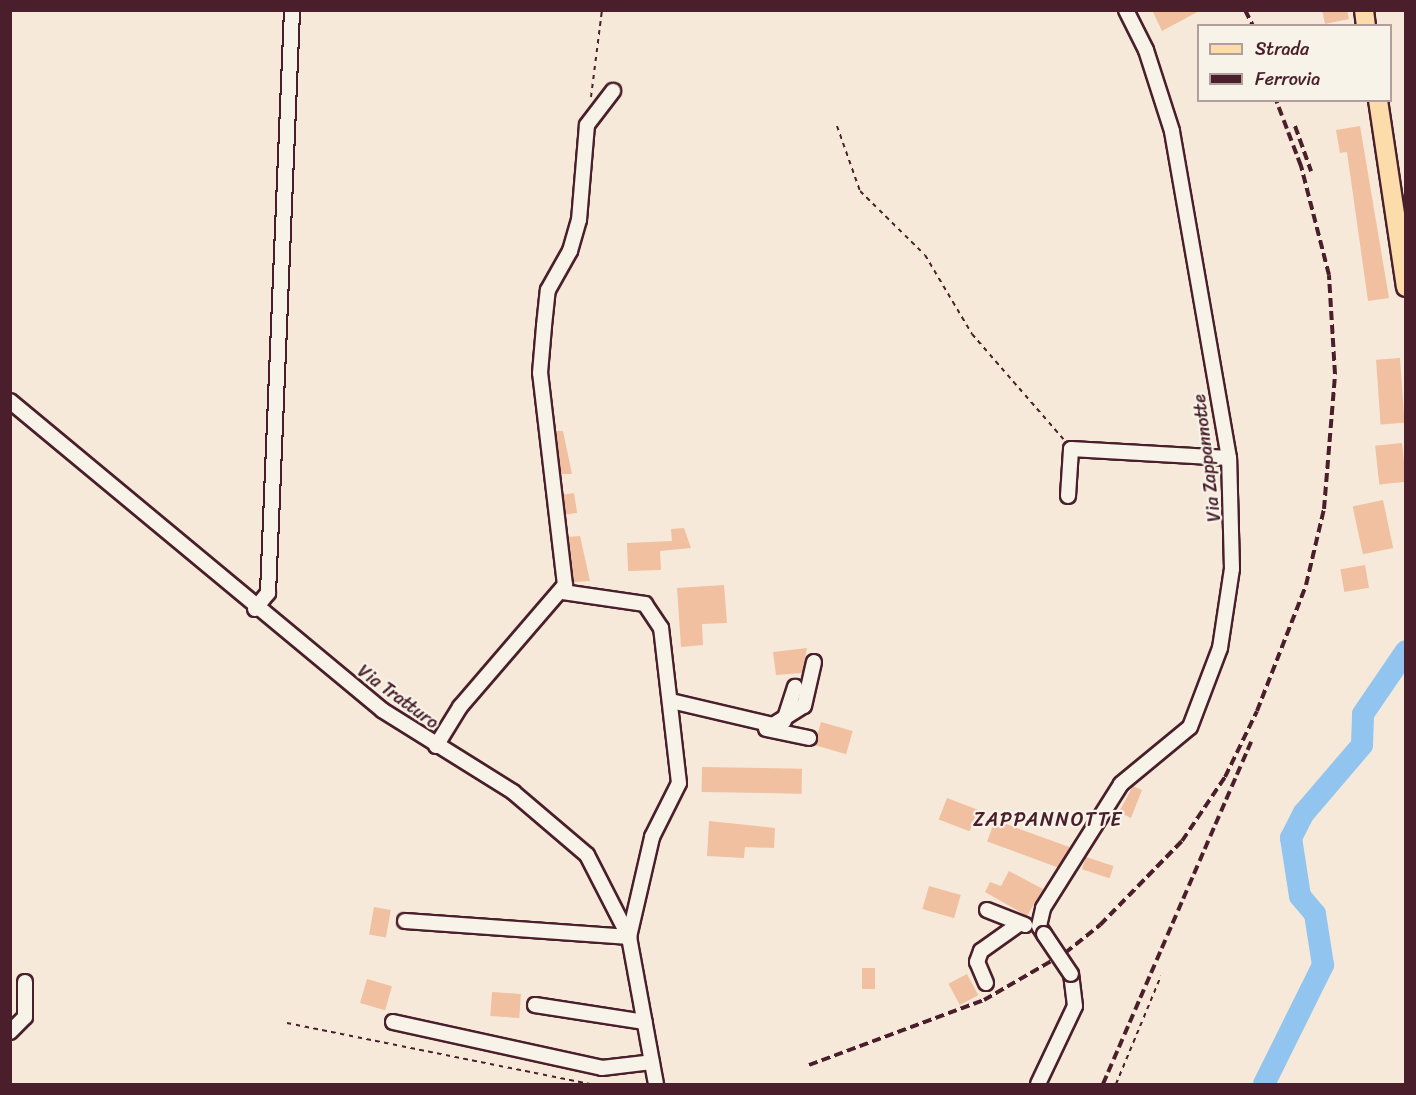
<!DOCTYPE html>
<style>
body{margin:0}
#map{position:relative;width:1416px;height:1095px;overflow:hidden;background:#f6e9da;font-family:Sriracha,sans-serif}
div>[style]{position:absolute}
.river>*{height:22px;margin:-11px;padding:0 11px;transform-origin:11px;border-radius:11px;background:#91c5ef}
.building>*{inset:0;background:#f0c0a0;transform-origin:0 0}
.path>*{height:2px;margin-top:-1px;transform-origin:0;background:repeating-linear-gradient(90deg,#4a1f2b 0 4.5px,transparent 0 9px)}
.roads{filter:drop-shadow(2px 0 #4a1f2b) drop-shadow(-2px 0 #4a1f2b) drop-shadow(0 2px #4a1f2b) drop-shadow(0 -2px #4a1f2b)}
.minor>*{height:14px;margin:-7px;padding:0 7px;transform-origin:7px;border-radius:7px;background:#f7f3e8}
.major>*{height:18px;margin:-9px;padding:0 9px;transform-origin:9px;border-radius:9px;background:#fddcac}
.rail>*{height:4px;margin-top:-2px;transform-origin:0;background:repeating-linear-gradient(90deg,#4a1f2b 0 9px,transparent 0 13.5px)}
.bridges{filter:drop-shadow(2px 0 #4a1f2b) drop-shadow(-2px 0 #4a1f2b) drop-shadow(0 2px #4a1f2b) drop-shadow(0 -2px #4a1f2b)}
.minor-bridge>*{height:14px;margin:-7px;padding:0 7px;transform-origin:7px;border-radius:7px;background:#f7f3e8}
span{translate:-50% -50%;white-space:nowrap;text-align:center;line-height:1.15;-webkit-text-stroke:4.5px #f7f3e8;paint-order:stroke}
.street-label{font-size:18px;color:#4a1f2b}
.neighbourhood-label{font-size:20px;color:#4a1f2b;letter-spacing:1.5px}
.frame{position:absolute;inset:0;border:12px solid #4a1f2b;pointer-events:none}
.legend{position:absolute;left:1197px;top:24px;width:195px;height:78px;box-sizing:border-box;background:#f7f3e8;border:2px solid #b29e9c;margin:0;padding:8px 10px;list-style:none;font-size:18px;color:#4a1f2b}
.legend li{display:flex;align-items:center;gap:12px;height:30px}
.legend b{width:30px;border:2px solid #b29e9c}
</style>
<div id="map">
<div class="river">
<div style="left:1264px;top:1084px;width:133px;rotate:-63.6deg"></div>
<div style="left:1323px;top:965px;width:52px;rotate:-98.9deg"></div>
<div style="left:1315px;top:914px;width:23px;rotate:-130deg"></div>
<div style="left:1300px;top:896px;width:59px;rotate:-98.8deg"></div>
<div style="left:1291px;top:838px;width:28px;rotate:-63deg"></div>
<div style="left:1304px;top:813px;width:89px;rotate:-49.5deg"></div>
<div style="left:1362px;top:745px;width:31px;rotate:-88deg"></div>
<div style="left:1363px;top:714px;width:76px;rotate:-55.7deg"></div>
</div>
<div class="building">
<div style="clip-path:polygon(1152px 10px,1201px 10px,1162px 31px)"></div>
<div style="clip-path:polygon(1322px 10px,1347px 10px,1349px 19px,1325px 24px)"></div>
<div style="clip-path:polygon(1360px 126px,1389px 298px,1368px 301px,1347px 152px,1340px 153px,1336px 130px)"></div>
<div style="left:1400px;top:358px;width:65px;height:24px;rotate:86deg"></div>
<div style="clip-path:polygon(556px 431px,563px 431px,572px 474px,561px 474px)"></div>
<div style="left:1402px;top:443px;width:39px;height:27px;rotate:84deg"></div>
<div style="left:574px;top:493px;width:20px;height:11px;rotate:81deg"></div>
<div style="left:1383px;top:500px;width:49px;height:31px;rotate:78deg"></div>
<div style="clip-path:polygon(684px 528px,691px 548px,660px 551px,661px 570px,628px 571px,627px 543px,672px 541px,671px 529px)"></div>
<div style="clip-path:polygon(580px 536px,590px 581px,574px 582px,568px 537px)"></div>
<div style="left:1365px;top:565px;width:23px;height:25px;rotate:80deg"></div>
<div style="clip-path:polygon(724px 585px,727px 623px,702px 624px,703px 645px,681px 647px,677px 588px)"></div>
<div style="clip-path:polygon(807px 648px,802px 673px,776px 675px,773px 652px)"></div>
<div style="left:821px;top:722px;width:33px;height:24px;rotate:16deg"></div>
<div style="left:702px;top:767px;width:100px;height:25px;rotate:1deg"></div>
<div style="clip-path:polygon(1133px 786px,1142px 790px,1131px 818px,1119px 812px)"></div>
<div style="left:947px;top:798px;width:33px;height:23px;rotate:21deg"></div>
<div style="left:995px;top:820px;width:79px;height:23px;rotate:20deg"></div>
<div style="clip-path:polygon(709px 821px,775px 828px,774px 848px,745px 847px,744px 858px,707px 856px)"></div>
<div style="left:1086px;top:857px;width:29px;height:13px;rotate:18deg"></div>
<div style="clip-path:polygon(1009px 871px,1043px 889px,1027px 916px,985px 892px,990px 882px,1001px 886px)"></div>
<div style="left:929px;top:886px;width:33px;height:24px;rotate:16deg"></div>
<div style="left:374px;top:907px;width:17px;height:28px;rotate:10deg"></div>
<div style="left:862px;top:968px;width:13px;height:21px"></div>
<div style="left:967px;top:974px;width:24px;height:21px;rotate:62deg"></div>
<div style="left:367px;top:979px;width:26px;height:25px;rotate:16deg"></div>
<div style="left:492px;top:992px;width:29px;height:24px;rotate:4deg"></div>
</div>
<div class="path">
<div style="left:591px;top:97px;width:88px;rotate:-82.8deg"></div>
<div style="left:837px;top:126px;width:69px;rotate:70.5deg"></div>
<div style="left:860px;top:191px;width:91px;rotate:44.6deg"></div>
<div style="left:925px;top:255px;width:92px;rotate:59.3deg"></div>
<div style="left:972px;top:334px;width:140px;rotate:49deg"></div>
<div style="left:287px;top:1023px;width:309px;rotate:11.4deg"></div>
<div style="left:1116px;top:1084px;width:117px;rotate:-67.4deg"></div>
</div>
<div class="roads">
<div class="minor">
<div style="left:10px;top:401px;width:484px;rotate:39.7deg"></div>
<div style="left:382px;top:710px;width:155px;rotate:32deg"></div>
<div style="left:513px;top:792px;width:97px;rotate:40.4deg"></div>
<div style="left:587px;top:855px;width:92px;rotate:62.9deg"></div>
<div style="left:629px;top:937px;width:149px;rotate:79.6deg"></div>
<div style="left:1068px;top:496px;width:47px;rotate:-86.3deg"></div>
<div style="left:1071px;top:449px;width:158px;rotate:3.3deg"></div>
<div style="left:255px;top:609px;width:21px;rotate:-51deg"></div>
<div style="left:268px;top:593px;width:583px;rotate:-87.64deg"></div>
<div style="left:671px;top:701px;width:105px;rotate:13.2deg"></div>
<div style="left:773px;top:725px;width:36px;rotate:-32deg"></div>
<div style="left:804px;top:706px;width:45px;rotate:-77.2deg"></div>
<div style="left:784px;top:721px;width:36px;rotate:-72deg"></div>
<div style="left:766px;top:729px;width:44px;rotate:11.8deg"></div>
<div style="left:436px;top:746px;width:46px;rotate:-58.4deg"></div>
<div style="left:460px;top:707px;width:161px;rotate:-49.3deg"></div>
<div style="left:565px;top:585px;width:213px;rotate:-96.7deg"></div>
<div style="left:540px;top:373px;width:47px;rotate:-85.1deg"></div>
<div style="left:544px;top:326px;width:36px;rotate:-84deg"></div>
<div style="left:548px;top:290px;width:45px;rotate:-60.6deg"></div>
<div style="left:570px;top:251px;width:32px;rotate:-74deg"></div>
<div style="left:579px;top:220px;width:95px;rotate:-85.2deg"></div>
<div style="left:587px;top:125px;width:43px;rotate:-52.6deg"></div>
<div style="left:987px;top:910px;width:41px;rotate:21.5deg"></div>
<div style="left:405px;top:921px;width:225px;rotate:4.1deg"></div>
<div style="left:629px;top:937px;width:103px;rotate:-77deg"></div>
<div style="left:652px;top:837px;width:60px;rotate:-63.4deg"></div>
<div style="left:679px;top:783px;width:156px;rotate:-96.6deg"></div>
<div style="left:661px;top:628px;width:29px;rotate:-124deg"></div>
<div style="left:645px;top:604px;width:83px;rotate:-171.7deg"></div>
<div style="left:1044px;top:934px;width:9px;rotate:-122deg"></div>
<div style="left:1039px;top:926px;width:18px;rotate:-77deg"></div>
<div style="left:1043px;top:908px;width:146px;rotate:-57.8deg"></div>
<div style="left:1121px;top:784px;width:89px;rotate:-39.6deg"></div>
<div style="left:1190px;top:727px;width:85px;rotate:-69.2deg"></div>
<div style="left:1220px;top:648px;width:80px;rotate:-81.4deg"></div>
<div style="left:1232px;top:569px;width:111px;rotate:-91.5deg"></div>
<div style="left:1229px;top:458px;width:332px;rotate:-99.9deg"></div>
<div style="left:1172px;top:131px;width:85px;rotate:-107.8deg"></div>
<div style="left:1146px;top:50px;width:45px;rotate:-116.6deg"></div>
<div style="left:986px;top:983px;width:23px;rotate:-113deg"></div>
<div style="left:977px;top:962px;width:12px;rotate:-70deg"></div>
<div style="left:981px;top:951px;width:47px;rotate:-35.4deg"></div>
<div style="left:535px;top:1005px;width:111px;rotate:8.8deg"></div>
<div style="left:393px;top:1022px;width:214px;rotate:12.4deg"></div>
<div style="left:602px;top:1068px;width:50px;rotate:-6.8deg"></div>
<div style="left:10px;top:1032px;width:21px;rotate:-45deg"></div>
<div style="left:25px;top:1017px;width:35px;rotate:-90deg"></div>
<div style="left:1038px;top:1084px;width:86px;rotate:-64.6deg"></div>
<div style="left:1075px;top:1006px;width:32px;rotate:-97deg"></div>
</div>
<div class="major">
<div style="left:1364px;top:10px;width:16px;rotate:83deg"></div>
<div style="left:1378px;top:100px;width:189px;rotate:81.5deg"></div>
</div>
</div>
<div class="rail">
<div style="left:1245px;top:10px;width:18px;rotate:63deg"></div>
<div style="left:1295px;top:126px;width:48px;rotate:70.4deg"></div>
<div style="left:809px;top:1065px;width:187px;rotate:-20.4deg"></div>
<div style="left:984px;top:1000px;width:94px;rotate:-30.1deg"></div>
<div style="left:1065px;top:953px;width:45px;rotate:-38.7deg"></div>
<div style="left:1100px;top:925px;width:117px;rotate:-45.7deg"></div>
<div style="left:1182px;top:841px;width:77px;rotate:-56.1deg"></div>
<div style="left:1225px;top:777px;width:73px;rotate:-64.1deg"></div>
<div style="left:1257px;top:711px;width:135px;rotate:-68.7deg"></div>
<div style="left:1306px;top:585px;width:78px;rotate:-76.7deg"></div>
<div style="left:1324px;top:509px;width:135px;rotate:-85.3deg"></div>
<div style="left:1335px;top:374px;width:99px;rotate:-93.5deg"></div>
<div style="left:1329px;top:275px;width:113px;rotate:-104.4deg"></div>
<div style="left:1301px;top:166px;width:71px;rotate:-110.7deg"></div>
<div style="left:1103px;top:1084px;width:373px;rotate:-66.6deg"></div>
</div>
<div class="bridges">
<div class="minor-bridge">
<div style="left:1044px;top:934px;width:48px;rotate:56deg"></div>
</div>
</div>
<div class="street-label">
<span style="left:1207px;top:458px;rotate:-97deg">Via Zappannotte</span>
<span style="left:398px;top:697px;rotate:36deg">Via Tratturo</span>
</div>
<div class="neighbourhood-label">
<span style="left:1048px;top:819px">ZAPPANNOTTE</span>
</div>
<div class="frame"></div>
<ul class="legend">
<li><b style="height:8px;background:#fddcac"></b>Strada</li>
<li><b style="height:8px;background:#4a1f2b"></b>Ferrovia</li>
</ul>
</div>
